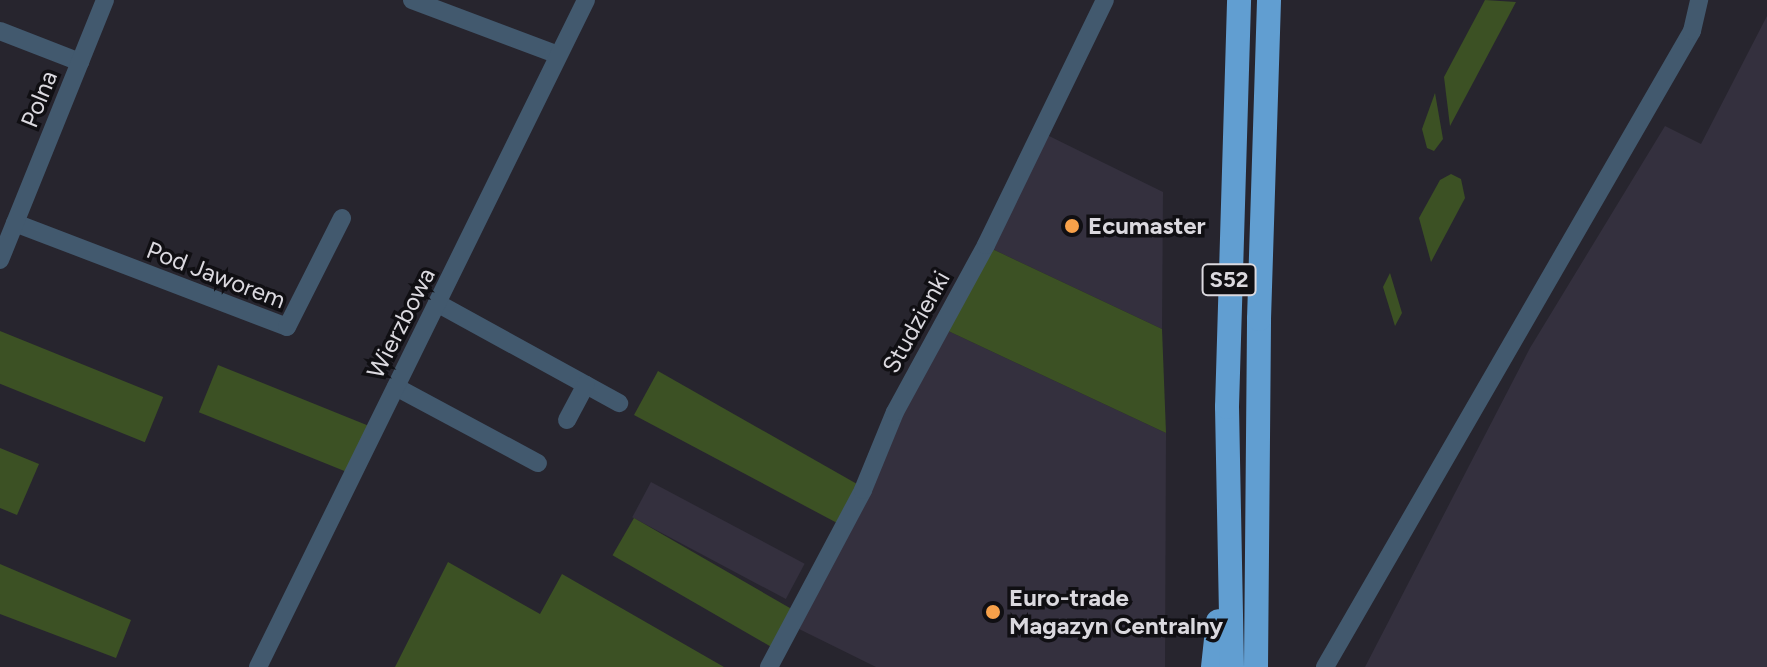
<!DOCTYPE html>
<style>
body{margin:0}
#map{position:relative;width:1767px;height:667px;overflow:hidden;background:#27252e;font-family:Figtree,sans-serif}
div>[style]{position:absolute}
.built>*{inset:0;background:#34303e;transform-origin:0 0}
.green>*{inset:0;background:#3c5124;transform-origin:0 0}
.minor>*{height:18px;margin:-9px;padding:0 9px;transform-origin:9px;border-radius:9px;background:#42596e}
.highway>*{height:24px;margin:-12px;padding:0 12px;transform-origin:12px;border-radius:12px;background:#619ed1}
.dots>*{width:22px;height:22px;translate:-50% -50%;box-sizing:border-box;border:4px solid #100f13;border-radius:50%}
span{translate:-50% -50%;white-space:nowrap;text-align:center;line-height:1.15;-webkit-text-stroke:7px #100f13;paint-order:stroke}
.shield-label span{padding:2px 6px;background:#100f13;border:2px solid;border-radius:6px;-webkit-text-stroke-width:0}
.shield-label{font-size:22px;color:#dbd9df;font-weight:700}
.street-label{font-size:24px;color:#dbd9df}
.poi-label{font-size:24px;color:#dbd9df;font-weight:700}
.left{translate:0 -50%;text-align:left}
</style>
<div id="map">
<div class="built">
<div style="clip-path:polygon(1767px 16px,1767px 667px,1365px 667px,1530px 348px,1665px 126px,1701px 144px)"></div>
<div style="clip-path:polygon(1045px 134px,1163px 192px,1162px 329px,988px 247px)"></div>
<div style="clip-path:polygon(944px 329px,1166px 433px,1165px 667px,876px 667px,799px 629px)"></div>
<div style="left:651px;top:482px;width:174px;height:40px;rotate:28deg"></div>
</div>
<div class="green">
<div style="clip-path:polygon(1485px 0,1516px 2px,1450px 126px,1444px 77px)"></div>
<div style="clip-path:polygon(1435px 93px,1443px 139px,1434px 151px,1427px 148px,1422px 129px)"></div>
<div style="clip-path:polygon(1451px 174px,1461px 179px,1465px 198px,1431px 262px,1419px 218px,1440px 180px)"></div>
<div style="clip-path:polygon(988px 247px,1162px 329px,1166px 433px,944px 329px)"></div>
<div style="clip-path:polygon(1390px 273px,1402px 313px,1395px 326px,1383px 287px)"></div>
<div style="left:0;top:331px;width:176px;height:49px;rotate:22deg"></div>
<div style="left:218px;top:365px;width:163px;height:51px;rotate:22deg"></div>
<div style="clip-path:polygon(658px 371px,857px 484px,839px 524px,634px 415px)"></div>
<div style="clip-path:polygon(0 448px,39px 464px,17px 515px,0 508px)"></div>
<div style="left:634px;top:518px;width:183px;height:43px;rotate:30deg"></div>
<div style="clip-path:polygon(448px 562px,540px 614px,562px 574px,724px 667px,395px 667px)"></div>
<div style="clip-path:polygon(0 564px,131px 620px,116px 658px,0 614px)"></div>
</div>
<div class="minor">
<div style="left:412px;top:0;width:156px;rotate:20.6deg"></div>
<div style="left:0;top:31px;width:86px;rotate:21.2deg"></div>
<div style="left:15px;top:223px;width:291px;rotate:20.9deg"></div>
<div style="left:287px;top:327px;width:122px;rotate:-63.2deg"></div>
<div style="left:0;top:260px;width:280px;rotate:-68deg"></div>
<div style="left:437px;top:303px;width:208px;rotate:28.8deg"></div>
<div style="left:396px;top:387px;width:161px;rotate:28.2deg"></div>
<div style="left:567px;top:420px;width:40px;rotate:-62deg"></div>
<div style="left:258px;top:667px;width:743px;rotate:-63.81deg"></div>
<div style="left:769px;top:667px;width:200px;rotate:-62deg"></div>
<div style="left:863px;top:490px;width:84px;rotate:-67.7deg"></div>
<div style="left:895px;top:412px;width:190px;rotate:-61.4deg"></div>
<div style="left:986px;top:245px;width:272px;rotate:-64.1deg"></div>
<div style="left:1325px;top:667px;width:734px;rotate:-60.01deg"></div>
<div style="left:1692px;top:31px;width:32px;rotate:-77deg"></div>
</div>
<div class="highway">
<div style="left:1213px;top:667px;width:46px;rotate:-83.8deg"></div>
<div style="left:1232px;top:667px;width:260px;rotate:-91.1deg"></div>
<div style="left:1227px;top:407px;width:407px;rotate:-88.3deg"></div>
<div style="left:1256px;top:667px;width:348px;rotate:-89.5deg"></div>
<div style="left:1259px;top:319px;width:319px;rotate:-88.2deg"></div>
</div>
<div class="dots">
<div style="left:1072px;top:226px;background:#f8a14a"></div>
<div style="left:993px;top:612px;background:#f8a14a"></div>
</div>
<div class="shield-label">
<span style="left:1229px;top:280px">S52</span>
</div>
<div class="street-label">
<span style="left:39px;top:99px;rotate:-68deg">Polna</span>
<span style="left:216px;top:275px;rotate:21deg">Pod Jaworem</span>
<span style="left:916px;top:322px;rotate:-61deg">Studzienki</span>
<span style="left:401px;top:323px;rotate:-63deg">Wierzbowa</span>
</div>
<div class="poi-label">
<span class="left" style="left:1088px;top:226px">Ecumaster</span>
<span class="left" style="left:1009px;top:612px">Euro-trade<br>Magazyn Centralny</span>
</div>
</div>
